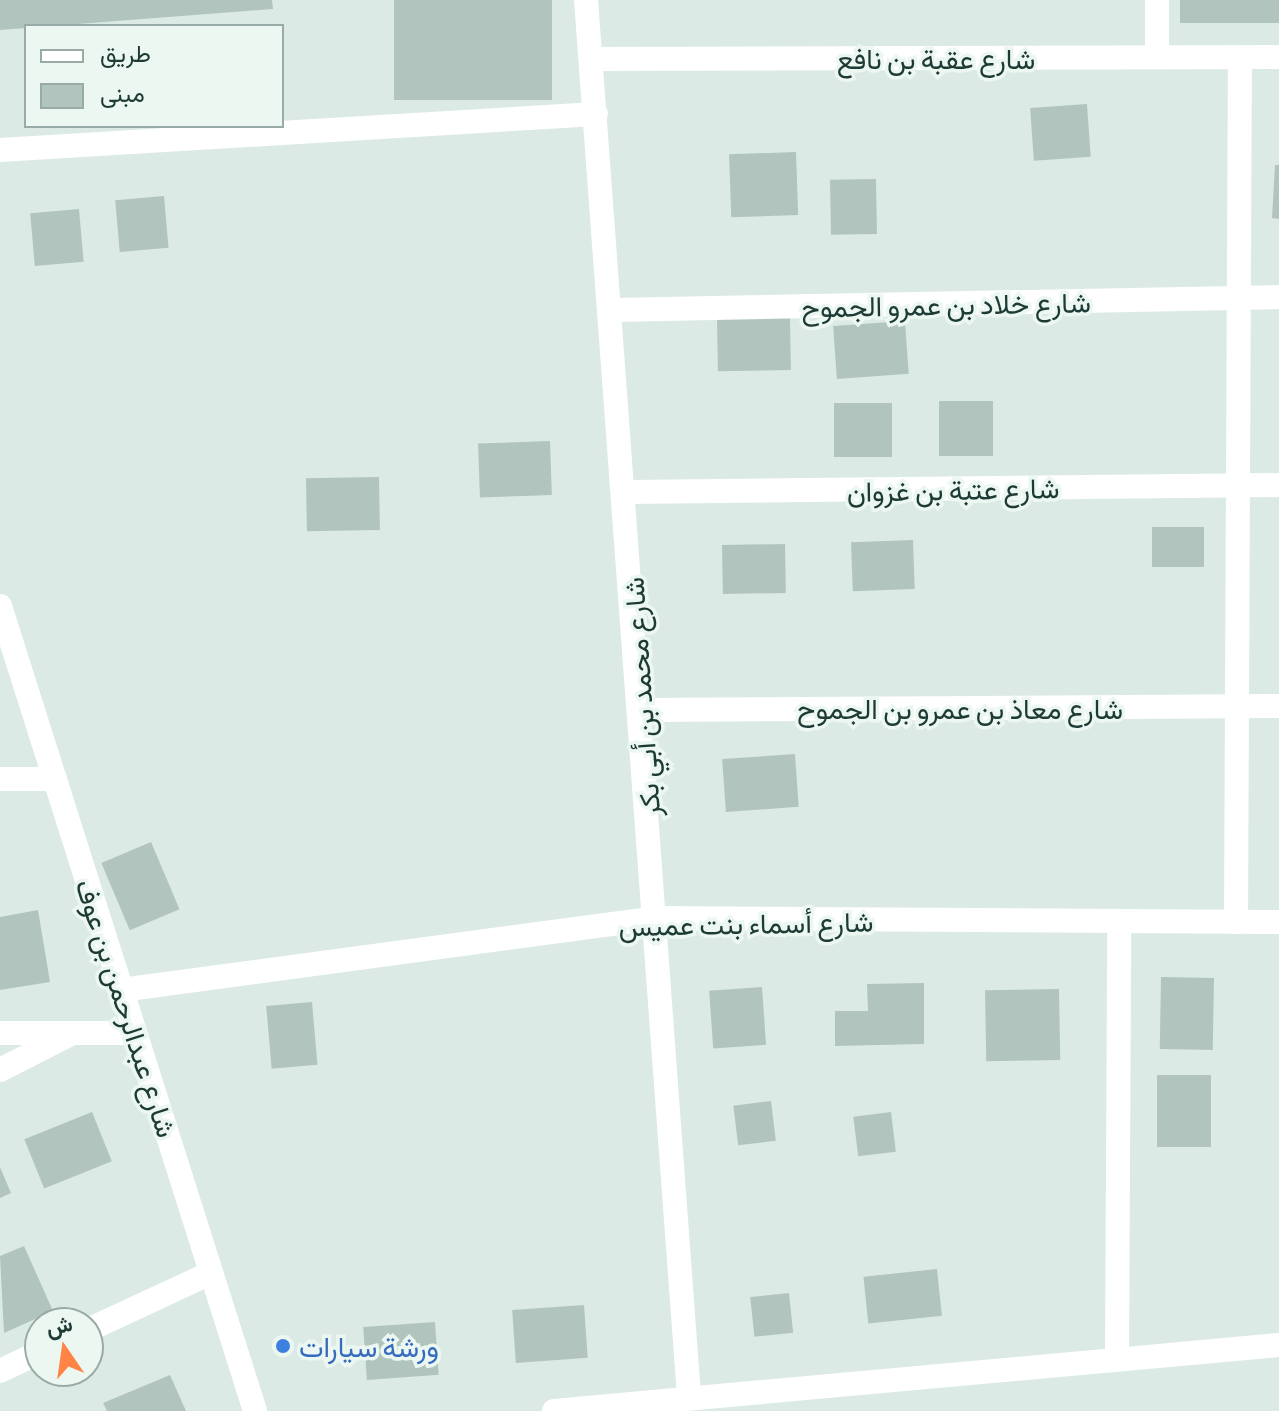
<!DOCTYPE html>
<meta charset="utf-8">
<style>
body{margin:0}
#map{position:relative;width:1279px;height:1411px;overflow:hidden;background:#dceae5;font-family:Commissioner,Vazirmatn,sans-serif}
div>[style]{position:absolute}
.building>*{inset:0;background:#b1c5be;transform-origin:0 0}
.street>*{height:24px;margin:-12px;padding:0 12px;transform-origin:12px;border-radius:12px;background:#fff}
.dots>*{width:22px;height:22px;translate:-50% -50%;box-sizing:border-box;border:4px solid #ecf7f2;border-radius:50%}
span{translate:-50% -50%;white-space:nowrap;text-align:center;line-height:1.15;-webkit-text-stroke:7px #ecf7f2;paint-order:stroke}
.street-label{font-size:28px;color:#1d3a35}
.shop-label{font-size:28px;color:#366cbe}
.left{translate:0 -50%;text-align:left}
.legend{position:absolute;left:24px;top:24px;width:260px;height:104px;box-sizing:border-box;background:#ecf7f2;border:2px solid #99aba6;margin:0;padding:10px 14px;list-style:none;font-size:24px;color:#1d3a35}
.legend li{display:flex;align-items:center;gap:16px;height:40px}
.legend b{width:40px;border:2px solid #99aba6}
.north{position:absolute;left:24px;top:1307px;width:80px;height:80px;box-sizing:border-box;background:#ecf7f2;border:2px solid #99aba6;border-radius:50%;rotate:347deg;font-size:22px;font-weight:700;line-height:32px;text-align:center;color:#1d3a35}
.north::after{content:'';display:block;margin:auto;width:28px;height:36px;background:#ff8445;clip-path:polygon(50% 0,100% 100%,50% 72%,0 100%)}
</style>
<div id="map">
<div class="building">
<div style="clip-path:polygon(0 0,272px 0,273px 9px,0 30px)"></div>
<div style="left:394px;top:0;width:158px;height:100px"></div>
<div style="left:1180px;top:0;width:99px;height:23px"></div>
<div style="left:1087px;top:104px;width:53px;height:57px;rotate:86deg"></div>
<div style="left:796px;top:152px;width:63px;height:67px;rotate:88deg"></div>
<div style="clip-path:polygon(1275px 165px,1279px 165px,1279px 219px,1272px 218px)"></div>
<div style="left:876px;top:179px;width:55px;height:46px;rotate:89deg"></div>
<div style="left:164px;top:196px;width:52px;height:49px;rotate:85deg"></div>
<div style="left:79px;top:209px;width:53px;height:49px;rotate:85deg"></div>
<div style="left:790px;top:317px;width:53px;height:73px;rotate:89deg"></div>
<div style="left:905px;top:321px;width:53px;height:72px;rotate:86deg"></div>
<div style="left:939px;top:401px;width:54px;height:55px"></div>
<div style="left:834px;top:403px;width:58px;height:54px"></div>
<div style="left:550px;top:441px;width:54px;height:72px;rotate:88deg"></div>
<div style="left:379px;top:477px;width:53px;height:73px;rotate:89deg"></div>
<div style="left:1152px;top:527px;width:52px;height:40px"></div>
<div style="left:913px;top:540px;width:49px;height:62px;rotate:88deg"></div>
<div style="left:785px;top:544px;width:49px;height:63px;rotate:89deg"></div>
<div style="left:795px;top:754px;width:53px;height:73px;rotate:86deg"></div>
<div style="left:151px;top:842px;width:73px;height:54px;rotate:67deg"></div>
<div style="clip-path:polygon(38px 910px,50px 982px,0 990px,0 917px)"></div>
<div style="left:1161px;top:977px;width:53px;height:72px;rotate:1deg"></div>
<div style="clip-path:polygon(924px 983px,924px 1044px,835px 1046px,835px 1011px,868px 1011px,867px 984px)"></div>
<div style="left:762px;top:987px;width:58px;height:53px;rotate:86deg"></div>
<div style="left:1059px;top:989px;width:71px;height:74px;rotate:89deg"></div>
<div style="left:312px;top:1002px;width:63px;height:46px;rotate:85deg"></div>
<div style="left:1157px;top:1075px;width:54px;height:72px"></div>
<div style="left:771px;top:1101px;width:40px;height:38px;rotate:83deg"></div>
<div style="left:92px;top:1112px;width:53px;height:73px;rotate:68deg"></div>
<div style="left:891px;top:1112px;width:40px;height:38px;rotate:83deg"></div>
<div style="clip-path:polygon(0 1167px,11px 1193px,0 1198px)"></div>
<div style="clip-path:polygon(24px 1246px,53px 1311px,4px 1333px,0 1256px)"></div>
<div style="left:937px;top:1269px;width:47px;height:74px;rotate:84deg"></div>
<div style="left:789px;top:1293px;width:40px;height:39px;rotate:84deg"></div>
<div style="left:584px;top:1305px;width:53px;height:72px;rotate:86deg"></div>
<div style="left:435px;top:1322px;width:53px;height:72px;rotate:86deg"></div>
<div style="clip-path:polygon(170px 1375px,186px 1411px,107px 1411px,103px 1403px)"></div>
</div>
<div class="street">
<div style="left:586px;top:0;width:1399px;rotate:85.78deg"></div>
<div style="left:1157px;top:57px;width:57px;rotate:-90deg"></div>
<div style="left:592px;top:59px;width:687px;rotate:-0.17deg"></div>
<div style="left:0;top:150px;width:597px;rotate:-3.46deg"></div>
<div style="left:614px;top:310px;width:665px;rotate:-1.12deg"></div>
<div style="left:626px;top:492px;width:653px;rotate:-0.61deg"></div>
<div style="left:0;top:606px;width:844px;rotate:72.42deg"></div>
<div style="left:641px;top:710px;width:638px;rotate:-0.36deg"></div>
<div style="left:0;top:779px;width:55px"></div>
<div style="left:1236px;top:922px;width:865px;rotate:-89.74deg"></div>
<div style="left:121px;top:990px;width:540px;rotate:-7.66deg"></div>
<div style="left:656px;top:918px;width:623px;rotate:0.37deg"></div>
<div style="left:0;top:1033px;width:135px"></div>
<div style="left:0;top:1070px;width:77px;rotate:-26.9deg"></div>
<div style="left:88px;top:1330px;width:136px;rotate:-24.9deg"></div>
<div style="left:1117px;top:1359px;width:438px;rotate:-89.7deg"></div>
<div style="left:0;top:1371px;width:44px;rotate:-25.4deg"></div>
<div style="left:554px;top:1411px;width:728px;rotate:-5.2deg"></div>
</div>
<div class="dots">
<div style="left:283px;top:1346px;background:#3f7fe0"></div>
</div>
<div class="street-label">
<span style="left:936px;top:58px">شارع عقبة بن نافع</span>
<span style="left:946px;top:304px;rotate:-1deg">شارع خلاد بن عمرو الجموح</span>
<span style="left:953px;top:489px;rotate:-1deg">شارع عتبة بن غزوان</span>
<span style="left:641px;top:697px;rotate:-94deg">شارع محمد بن أبي بكر</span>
<span style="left:960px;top:708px">شارع معاذ بن عمرو بن الجموح</span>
<span style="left:746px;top:923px;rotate:-1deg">شارع أسماء بنت عميس</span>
<span style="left:127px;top:1008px;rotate:72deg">شارع عبدالرحمن بن عوف</span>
</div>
<div class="shop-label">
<span class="left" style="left:299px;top:1346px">ورشة سيارات</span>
</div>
<ul class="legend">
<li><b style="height:10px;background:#fff"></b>طريق</li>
<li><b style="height:22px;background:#b1c5be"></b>مبنى</li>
</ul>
<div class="north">ش</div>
</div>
